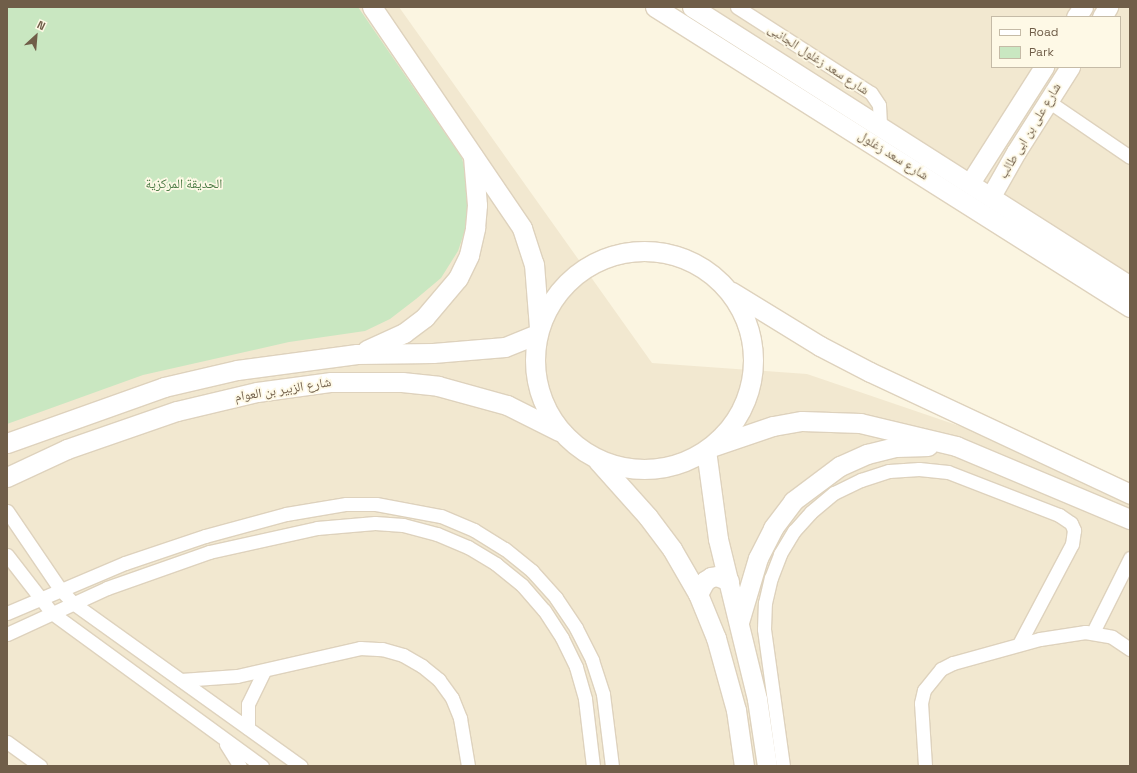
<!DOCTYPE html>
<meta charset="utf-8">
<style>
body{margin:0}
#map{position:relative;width:1137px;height:773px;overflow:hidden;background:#fbf5e1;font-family:"Space Grotesk","Noto Naskh Arabic",sans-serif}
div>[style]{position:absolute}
.residential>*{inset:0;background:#f2e8d0}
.green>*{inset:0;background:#c9e7c1}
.roads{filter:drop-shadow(1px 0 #ded2bd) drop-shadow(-1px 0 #ded2bd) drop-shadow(0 1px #ded2bd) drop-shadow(0 -1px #ded2bd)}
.street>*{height:13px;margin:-6.5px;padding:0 6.5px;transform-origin:6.5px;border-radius:6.5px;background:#fff}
.secondary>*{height:19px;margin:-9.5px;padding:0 9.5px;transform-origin:9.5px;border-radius:9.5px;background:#fff}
.secondary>.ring{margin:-9.5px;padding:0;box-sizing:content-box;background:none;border:19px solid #fff;border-radius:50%}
span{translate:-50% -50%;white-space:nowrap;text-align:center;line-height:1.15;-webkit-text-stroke:3.5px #fef9e6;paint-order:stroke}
.street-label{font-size:13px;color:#705e49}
.park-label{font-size:13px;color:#4c7b45}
.frame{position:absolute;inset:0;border:8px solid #705e49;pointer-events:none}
.legend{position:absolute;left:991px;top:16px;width:130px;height:52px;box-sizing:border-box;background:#fef9e6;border:1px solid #c5bba7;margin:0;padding:5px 7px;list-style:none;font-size:12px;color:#705e49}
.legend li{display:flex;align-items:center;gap:8px;height:20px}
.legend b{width:20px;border:1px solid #c5bba7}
.north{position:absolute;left:16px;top:16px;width:40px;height:40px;-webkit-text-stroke:3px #fef9e6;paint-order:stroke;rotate:26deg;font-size:11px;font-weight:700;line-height:16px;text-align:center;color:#705e49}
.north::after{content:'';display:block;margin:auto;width:14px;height:18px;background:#705e49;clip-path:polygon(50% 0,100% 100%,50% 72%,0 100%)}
</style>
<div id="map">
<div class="residential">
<div style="clip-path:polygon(7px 7px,399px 7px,652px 363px,807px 374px,983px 434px,1130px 501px,1130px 766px,7px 766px)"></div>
<div style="clip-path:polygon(evenodd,689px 7px,1130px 7px,1130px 287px,689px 7px,992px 17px,1120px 17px,1120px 67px,992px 67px,992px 17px)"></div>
</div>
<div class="green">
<div style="clip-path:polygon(7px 7px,358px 7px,462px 158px,469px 189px,468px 221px,458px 251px,441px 278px,416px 299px,390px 319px,365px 331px,289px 342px,143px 375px,7px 424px)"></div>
</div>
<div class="roads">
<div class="street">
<div style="left:737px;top:7px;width:159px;rotate:32.7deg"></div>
<div style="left:871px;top:93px;width:14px;rotate:56deg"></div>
<div style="left:879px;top:105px;width:20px;rotate:87deg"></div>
<div style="left:1048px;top:101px;width:99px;rotate:34.3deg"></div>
<div style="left:7px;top:511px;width:94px;rotate:55.8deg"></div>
<div style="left:60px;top:589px;width:19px;rotate:47deg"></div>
<div style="left:73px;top:603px;width:280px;rotate:35.6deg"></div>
<div style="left:7px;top:555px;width:73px;rotate:52.2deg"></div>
<div style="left:52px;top:613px;width:260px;rotate:36.1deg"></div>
<div style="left:7px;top:613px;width:128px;rotate:-23deg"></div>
<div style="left:125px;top:563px;width:84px;rotate:-18.6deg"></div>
<div style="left:205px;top:536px;width:84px;rotate:-15.2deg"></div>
<div style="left:286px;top:514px;width:61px;rotate:-9.5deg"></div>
<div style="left:346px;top:504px;width:30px"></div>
<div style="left:376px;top:504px;width:66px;rotate:10.5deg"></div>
<div style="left:441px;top:516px;width:36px;rotate:23deg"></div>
<div style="left:474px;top:530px;width:36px;rotate:32deg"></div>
<div style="left:505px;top:549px;width:35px;rotate:39deg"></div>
<div style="left:532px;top:571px;width:36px;rotate:48deg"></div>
<div style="left:556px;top:598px;width:36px;rotate:56deg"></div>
<div style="left:576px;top:628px;width:36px;rotate:63deg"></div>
<div style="left:592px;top:660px;width:36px;rotate:72deg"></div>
<div style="left:603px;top:694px;width:73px;rotate:82.9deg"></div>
<div style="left:1093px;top:632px;width:83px;rotate:-63.4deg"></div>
<div style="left:7px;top:634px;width:110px;rotate:-24.7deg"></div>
<div style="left:107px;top:588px;width:108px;rotate:-19.4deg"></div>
<div style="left:209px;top:552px;width:111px;rotate:-12.5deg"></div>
<div style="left:317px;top:528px;width:58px;rotate:-4.9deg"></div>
<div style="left:375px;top:523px;width:28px;rotate:4deg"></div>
<div style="left:403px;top:525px;width:35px;rotate:15deg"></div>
<div style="left:437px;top:534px;width:34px;rotate:23deg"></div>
<div style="left:468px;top:547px;width:33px;rotate:31deg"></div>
<div style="left:496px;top:564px;width:33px;rotate:39deg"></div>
<div style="left:522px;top:585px;width:33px;rotate:49deg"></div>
<div style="left:544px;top:610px;width:33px;rotate:57deg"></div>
<div style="left:562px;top:638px;width:32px;rotate:64deg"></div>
<div style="left:576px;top:667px;width:33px;rotate:74deg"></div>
<div style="left:585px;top:699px;width:67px;rotate:83.2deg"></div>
<div style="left:181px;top:680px;width:56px;rotate:-4.1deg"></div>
<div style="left:237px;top:676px;width:126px;rotate:-12.8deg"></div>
<div style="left:360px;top:648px;width:22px;rotate:3deg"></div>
<div style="left:382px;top:649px;width:22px;rotate:16deg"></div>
<div style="left:403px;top:655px;width:22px;rotate:30deg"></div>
<div style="left:422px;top:666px;width:22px;rotate:39deg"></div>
<div style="left:439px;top:680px;width:22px;rotate:54deg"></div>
<div style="left:452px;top:698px;width:22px;rotate:68deg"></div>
<div style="left:460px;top:718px;width:49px;rotate:80.5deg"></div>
<div style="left:248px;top:728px;width:24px;rotate:-90deg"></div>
<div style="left:248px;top:704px;width:37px;rotate:-64deg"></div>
<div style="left:7px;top:742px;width:41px;rotate:36deg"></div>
<div style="left:226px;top:744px;width:26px;rotate:58deg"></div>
<div style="left:783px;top:766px;width:138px;rotate:-97.9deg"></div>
<div style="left:764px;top:629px;width:26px;rotate:-88deg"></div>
<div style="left:765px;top:603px;width:26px;rotate:-77deg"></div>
<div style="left:771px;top:578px;width:26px;rotate:-69deg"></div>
<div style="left:780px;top:554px;width:27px;rotate:-59deg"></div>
<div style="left:794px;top:531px;width:25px;rotate:-48deg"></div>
<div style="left:811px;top:512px;width:30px;rotate:-40deg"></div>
<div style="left:834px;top:493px;width:30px;rotate:-26deg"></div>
<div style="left:861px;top:480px;width:29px;rotate:-18deg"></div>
<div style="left:889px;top:471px;width:30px;rotate:-4deg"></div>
<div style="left:919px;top:469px;width:29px;rotate:6deg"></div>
<div style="left:948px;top:472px;width:119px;rotate:21.2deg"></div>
<div style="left:1059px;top:515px;width:14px;rotate:34deg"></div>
<div style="left:1071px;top:523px;width:8px;rotate:67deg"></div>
<div style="left:1074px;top:530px;width:14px;rotate:98deg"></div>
<div style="left:1072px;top:544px;width:113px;rotate:117.9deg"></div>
<div style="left:925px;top:766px;width:63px;rotate:-93.6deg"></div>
<div style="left:921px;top:703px;width:13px;rotate:-77deg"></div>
<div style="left:924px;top:690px;width:27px;rotate:-51deg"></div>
<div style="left:941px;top:669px;width:13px;rotate:-27deg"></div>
<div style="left:953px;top:663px;width:90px;rotate:-15.4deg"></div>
<div style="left:1040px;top:639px;width:46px;rotate:-8.8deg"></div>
<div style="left:1085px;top:632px;width:27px;rotate:10deg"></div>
<div style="left:1112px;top:637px;width:22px;rotate:34deg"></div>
</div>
<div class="secondary">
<div style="left:372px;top:7px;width:267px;rotate:55.8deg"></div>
<div style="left:522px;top:228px;width:38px;rotate:72deg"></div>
<div style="left:534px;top:264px;width:63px;rotate:85.5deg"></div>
<div style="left:655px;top:7px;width:562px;rotate:32.28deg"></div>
<div style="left:692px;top:7px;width:519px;rotate:32.5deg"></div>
<div style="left:1076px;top:17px;width:12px;rotate:-55deg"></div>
<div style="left:1102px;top:17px;width:12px;rotate:-59deg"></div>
<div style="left:970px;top:183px;width:138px;rotate:-57.5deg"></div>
<div style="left:991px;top:196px;width:51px;rotate:-60.4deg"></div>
<div style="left:1016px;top:152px;width:101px;rotate:-57.6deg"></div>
<div class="ring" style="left:535px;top:251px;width:199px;height:199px"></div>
<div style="left:732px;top:292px;width:103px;rotate:31.5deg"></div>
<div style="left:820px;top:346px;width:56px;rotate:27.5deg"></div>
<div style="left:870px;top:372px;width:287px;rotate:25.1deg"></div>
<div style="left:367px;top:350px;width:41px;rotate:-24.7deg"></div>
<div style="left:404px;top:333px;width:26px;rotate:-37deg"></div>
<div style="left:425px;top:317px;width:51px;rotate:-49.8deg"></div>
<div style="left:458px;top:278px;width:25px;rotate:-64deg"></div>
<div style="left:469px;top:255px;width:28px;rotate:-77deg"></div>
<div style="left:475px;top:228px;width:23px;rotate:-85deg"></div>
<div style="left:477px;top:205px;width:49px;rotate:-94.7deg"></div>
<div style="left:7px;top:443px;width:167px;rotate:-19.6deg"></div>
<div style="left:164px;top:387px;width:75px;rotate:-13.1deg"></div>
<div style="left:237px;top:370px;width:121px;rotate:-7.6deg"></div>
<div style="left:357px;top:354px;width:76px;rotate:-0.8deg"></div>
<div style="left:433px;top:353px;width:72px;rotate:-4.8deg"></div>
<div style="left:505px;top:347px;width:35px;rotate:-22deg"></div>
<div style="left:714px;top:446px;width:62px;rotate:-18.7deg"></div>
<div style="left:773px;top:426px;width:29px;rotate:-10deg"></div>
<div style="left:802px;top:421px;width:58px;rotate:2deg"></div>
<div style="left:860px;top:423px;width:99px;rotate:13.5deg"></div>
<div style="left:956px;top:446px;width:189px;rotate:22.8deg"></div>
<div style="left:706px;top:450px;width:90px;rotate:82.3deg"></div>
<div style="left:718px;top:539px;width:165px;rotate:76.3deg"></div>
<div style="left:757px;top:699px;width:68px;rotate:81.5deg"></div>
<div style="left:598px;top:461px;width:75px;rotate:48.2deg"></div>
<div style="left:648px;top:517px;width:40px;rotate:53deg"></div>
<div style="left:672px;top:549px;width:52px;rotate:60deg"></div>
<div style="left:698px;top:594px;width:48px;rotate:67.8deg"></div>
<div style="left:716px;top:638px;width:75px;rotate:74.5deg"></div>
<div style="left:736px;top:710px;width:57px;rotate:81.9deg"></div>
<div style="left:7px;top:477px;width:66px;rotate:-25deg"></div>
<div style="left:67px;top:449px;width:116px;rotate:-19.1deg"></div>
<div style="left:177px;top:411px;width:82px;rotate:-13.4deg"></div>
<div style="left:257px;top:392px;width:75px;rotate:-7.7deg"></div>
<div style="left:331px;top:382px;width:71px"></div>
<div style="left:402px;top:382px;width:36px;rotate:6deg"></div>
<div style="left:438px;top:386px;width:72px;rotate:15.4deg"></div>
<div style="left:507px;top:405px;width:58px;rotate:26.6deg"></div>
<div style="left:698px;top:594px;width:15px;rotate:-62deg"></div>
<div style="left:705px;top:581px;width:7px;rotate:-34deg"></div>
<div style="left:711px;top:577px;width:6px;rotate:-9deg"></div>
<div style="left:717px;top:576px;width:13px;rotate:23deg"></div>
<div style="left:739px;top:622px;width:67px;rotate:-73.5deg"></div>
<div style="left:758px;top:558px;width:34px;rotate:-63deg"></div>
<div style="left:773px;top:528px;width:34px;rotate:-53deg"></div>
<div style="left:793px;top:501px;width:59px;rotate:-36.7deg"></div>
<div style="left:840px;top:466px;width:30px;rotate:-24deg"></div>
<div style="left:867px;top:454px;width:30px;rotate:-14deg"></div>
<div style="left:896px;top:447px;width:32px;rotate:-2deg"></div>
</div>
</div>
<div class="street-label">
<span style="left:818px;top:60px;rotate:33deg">شارع سعد زغلول الجانبى</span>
<span style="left:1030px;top:131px;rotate:-59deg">شارع على بن ابى طالب</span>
<span style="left:893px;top:156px;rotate:32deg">شارع سعد زغلول</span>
<span style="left:283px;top:390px;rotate:-9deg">شارع الزبير بن العوام</span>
</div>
<div class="park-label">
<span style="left:184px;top:184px">الحديقة المركزية</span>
</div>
<div class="frame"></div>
<ul class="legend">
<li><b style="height:5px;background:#fff"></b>Road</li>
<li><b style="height:11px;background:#c9e7c1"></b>Park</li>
</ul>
<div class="north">N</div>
</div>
